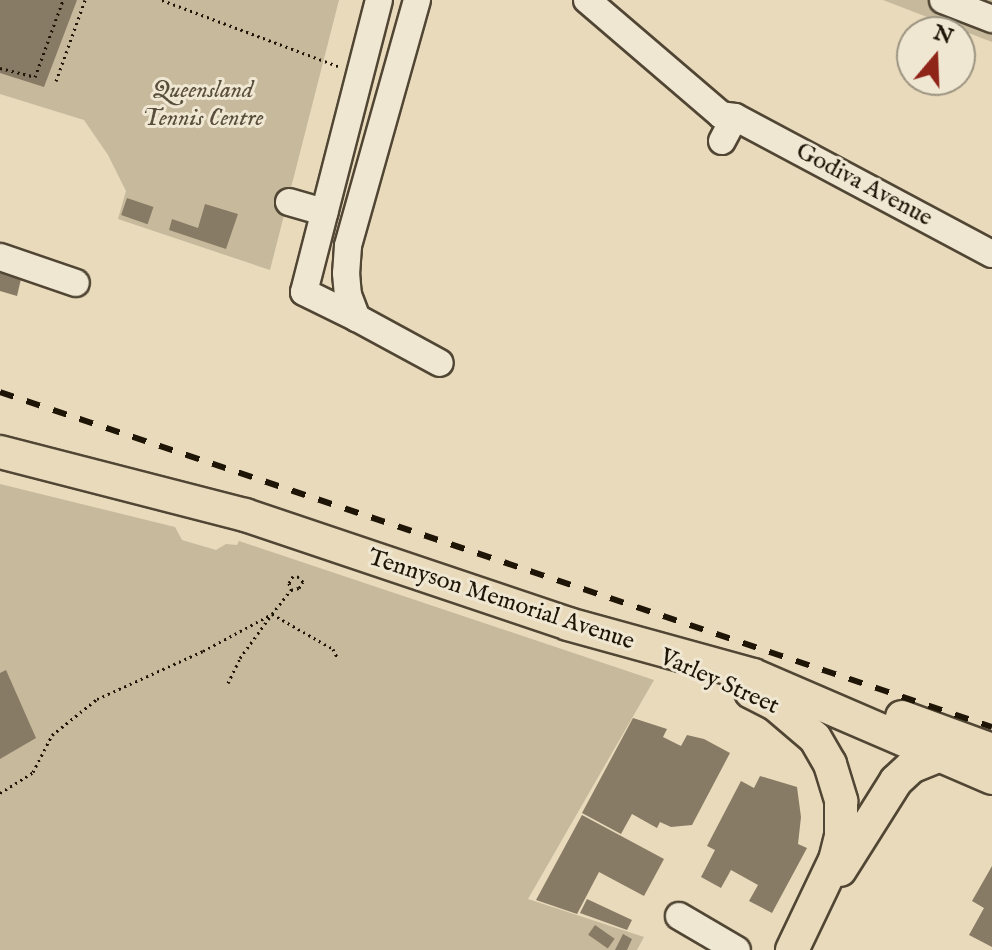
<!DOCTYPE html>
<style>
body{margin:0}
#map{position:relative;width:992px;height:950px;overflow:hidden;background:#e8dabb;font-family:"IM FELL English",serif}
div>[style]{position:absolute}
.green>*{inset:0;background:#c6b99c}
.building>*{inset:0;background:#887b65;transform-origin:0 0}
.path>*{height:3px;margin-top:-1.5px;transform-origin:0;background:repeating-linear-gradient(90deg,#1f1507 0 2px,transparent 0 6px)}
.roads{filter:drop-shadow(2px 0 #514634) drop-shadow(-2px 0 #514634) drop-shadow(0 2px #514634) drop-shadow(0 -2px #514634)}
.minor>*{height:26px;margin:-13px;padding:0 13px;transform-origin:13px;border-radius:13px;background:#f0e7d3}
.major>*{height:32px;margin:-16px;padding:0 16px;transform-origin:16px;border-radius:16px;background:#e8dabb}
.rail>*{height:6px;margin-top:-3px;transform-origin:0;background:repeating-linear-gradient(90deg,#1f1507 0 14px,transparent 0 28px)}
span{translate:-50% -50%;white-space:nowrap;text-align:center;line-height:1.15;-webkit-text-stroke:6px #f0e7d3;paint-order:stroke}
.park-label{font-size:24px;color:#594e3b;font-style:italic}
.street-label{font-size:24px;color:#1f1507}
.north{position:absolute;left:896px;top:16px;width:80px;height:80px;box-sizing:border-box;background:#f0e7d3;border:2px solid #9c9381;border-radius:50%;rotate:19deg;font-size:22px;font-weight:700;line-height:32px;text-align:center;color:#1f1507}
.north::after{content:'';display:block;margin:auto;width:28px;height:36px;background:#8f2418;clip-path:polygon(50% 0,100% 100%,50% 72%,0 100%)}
</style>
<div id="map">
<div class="green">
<div style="clip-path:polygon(0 0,339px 0,270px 270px,118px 219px,126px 191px,108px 155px,84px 120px,0 94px)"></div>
<div style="clip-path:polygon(883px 0,992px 0,992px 43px,992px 42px)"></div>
<div style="clip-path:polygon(0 484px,175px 527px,182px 540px,216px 550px,226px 544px,237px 545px,239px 541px,654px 680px,528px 899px,644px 937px,637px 950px,0 950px)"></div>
</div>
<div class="building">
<div style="clip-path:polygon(0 0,77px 0,44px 87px,0 73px)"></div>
<div style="left:127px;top:198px;width:28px;height:18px;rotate:19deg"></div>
<div style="clip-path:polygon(205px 204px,238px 214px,226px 249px,169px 230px,172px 219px,198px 228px)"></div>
<div style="clip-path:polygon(0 273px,21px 279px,17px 296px,0 291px)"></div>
<div style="clip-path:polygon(6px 670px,36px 738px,0 759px,0 673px)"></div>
<div style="clip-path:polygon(633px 718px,667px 729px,663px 737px,681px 746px,687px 735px,704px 739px,730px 753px,692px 825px,671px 827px,660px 822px,657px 828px,632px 814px,621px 834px,582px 813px)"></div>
<div style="clip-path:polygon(760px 776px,797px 787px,801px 817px,798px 844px,807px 848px,772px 913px,749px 901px,758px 885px,731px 870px,721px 888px,701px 877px,715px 850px,707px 846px,741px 781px,754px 788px)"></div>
<div style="clip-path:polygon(582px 815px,664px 859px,644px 896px,599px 872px,577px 914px,536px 900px)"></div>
<div style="clip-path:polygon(992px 866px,992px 947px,969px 935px,984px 908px,972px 901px)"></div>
<div style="clip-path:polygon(587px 899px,632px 920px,627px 930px,580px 913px)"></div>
<div style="left:595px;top:925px;width:24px;height:12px;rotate:35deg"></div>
<div style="clip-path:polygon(623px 934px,632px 939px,627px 950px,615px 950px)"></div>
</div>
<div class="path">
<div style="left:162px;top:0;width:188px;rotate:20.6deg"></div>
<div style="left:0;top:68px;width:36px;rotate:14deg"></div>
<div style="left:35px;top:77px;width:82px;rotate:-70deg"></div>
<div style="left:56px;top:81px;width:86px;rotate:-70.3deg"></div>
<div style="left:228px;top:683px;width:28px;rotate:-64deg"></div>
<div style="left:240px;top:658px;width:54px;rotate:-54deg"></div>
<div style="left:272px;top:614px;width:70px;rotate:29.8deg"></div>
<div style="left:333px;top:649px;width:9px;rotate:63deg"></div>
<div style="left:0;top:793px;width:39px;rotate:-32deg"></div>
<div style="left:33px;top:772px;width:42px;rotate:-62.8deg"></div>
<div style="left:52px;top:735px;width:58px;rotate:-38.7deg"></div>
<div style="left:97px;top:699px;width:116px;rotate:-24.4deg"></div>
<div style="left:203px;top:651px;width:78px;rotate:-28.2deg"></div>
<div style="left:272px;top:614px;width:31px;rotate:-52deg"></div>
<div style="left:291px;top:590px;width:8px;rotate:-14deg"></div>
<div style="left:299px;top:588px;width:7px;rotate:-56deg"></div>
<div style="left:303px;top:582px;width:6px;rotate:-129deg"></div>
<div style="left:299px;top:577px;width:6px;rotate:-171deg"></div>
<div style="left:293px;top:576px;width:8px;rotate:120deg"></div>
<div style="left:289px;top:583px;width:7px;rotate:74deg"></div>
</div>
<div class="roads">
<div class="minor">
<div style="left:417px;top:0;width:255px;rotate:105.7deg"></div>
<div style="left:348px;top:246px;width:27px;rotate:94deg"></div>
<div style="left:346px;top:273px;width:22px;rotate:85deg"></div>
<div style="left:348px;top:295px;width:25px;rotate:69deg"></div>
<div style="left:357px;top:318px;width:94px;rotate:28.5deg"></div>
<div style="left:587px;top:0;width:177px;rotate:40.6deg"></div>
<div style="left:721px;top:115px;width:14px;rotate:8deg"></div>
<div style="left:735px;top:117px;width:291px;rotate:28.1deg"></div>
<div style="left:943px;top:0;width:53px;rotate:21.2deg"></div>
<div style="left:722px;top:141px;width:27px;rotate:-62deg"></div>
<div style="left:289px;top:202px;width:37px;rotate:16deg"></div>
<div style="left:0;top:257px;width:80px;rotate:18.9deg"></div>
<div style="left:357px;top:318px;width:59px;rotate:-153.9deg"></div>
<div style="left:304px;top:292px;width:301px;rotate:-75.6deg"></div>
<div style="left:679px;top:916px;width:67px;rotate:30.4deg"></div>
</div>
<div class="major">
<div style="left:0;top:452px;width:253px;rotate:14.4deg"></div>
<div style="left:245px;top:515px;width:341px;rotate:18.6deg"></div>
<div style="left:568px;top:624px;width:192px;rotate:15.4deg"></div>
<div style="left:753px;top:675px;width:260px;rotate:23.3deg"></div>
<div style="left:751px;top:692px;width:27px;rotate:27deg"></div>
<div style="left:775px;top:704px;width:52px;rotate:40.4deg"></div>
<div style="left:815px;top:738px;width:30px;rotate:60deg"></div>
<div style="left:830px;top:764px;width:39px;rotate:73deg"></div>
<div style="left:841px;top:801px;width:35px;rotate:90deg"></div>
<div style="left:841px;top:836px;width:25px;rotate:104deg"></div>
<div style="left:835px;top:860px;width:100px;rotate:115.5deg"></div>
<div style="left:902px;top:717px;width:96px;rotate:20.1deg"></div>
<div style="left:840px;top:870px;width:105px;rotate:-57.8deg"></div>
<div style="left:896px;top:781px;width:21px;rotate:-43deg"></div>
<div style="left:911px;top:767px;width:32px;rotate:-22deg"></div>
</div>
</div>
<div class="rail">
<div style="left:0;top:392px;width:1047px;rotate:18.66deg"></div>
</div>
<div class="park-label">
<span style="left:203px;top:105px">Queensland<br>Tennis Centre</span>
</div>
<div class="street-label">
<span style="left:864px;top:185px;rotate:28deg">Godiva Avenue</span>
<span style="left:501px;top:600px;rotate:18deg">Tennyson Memorial Avenue</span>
<span style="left:719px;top:682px;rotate:24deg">Varley Street</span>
</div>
<div class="north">N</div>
</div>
